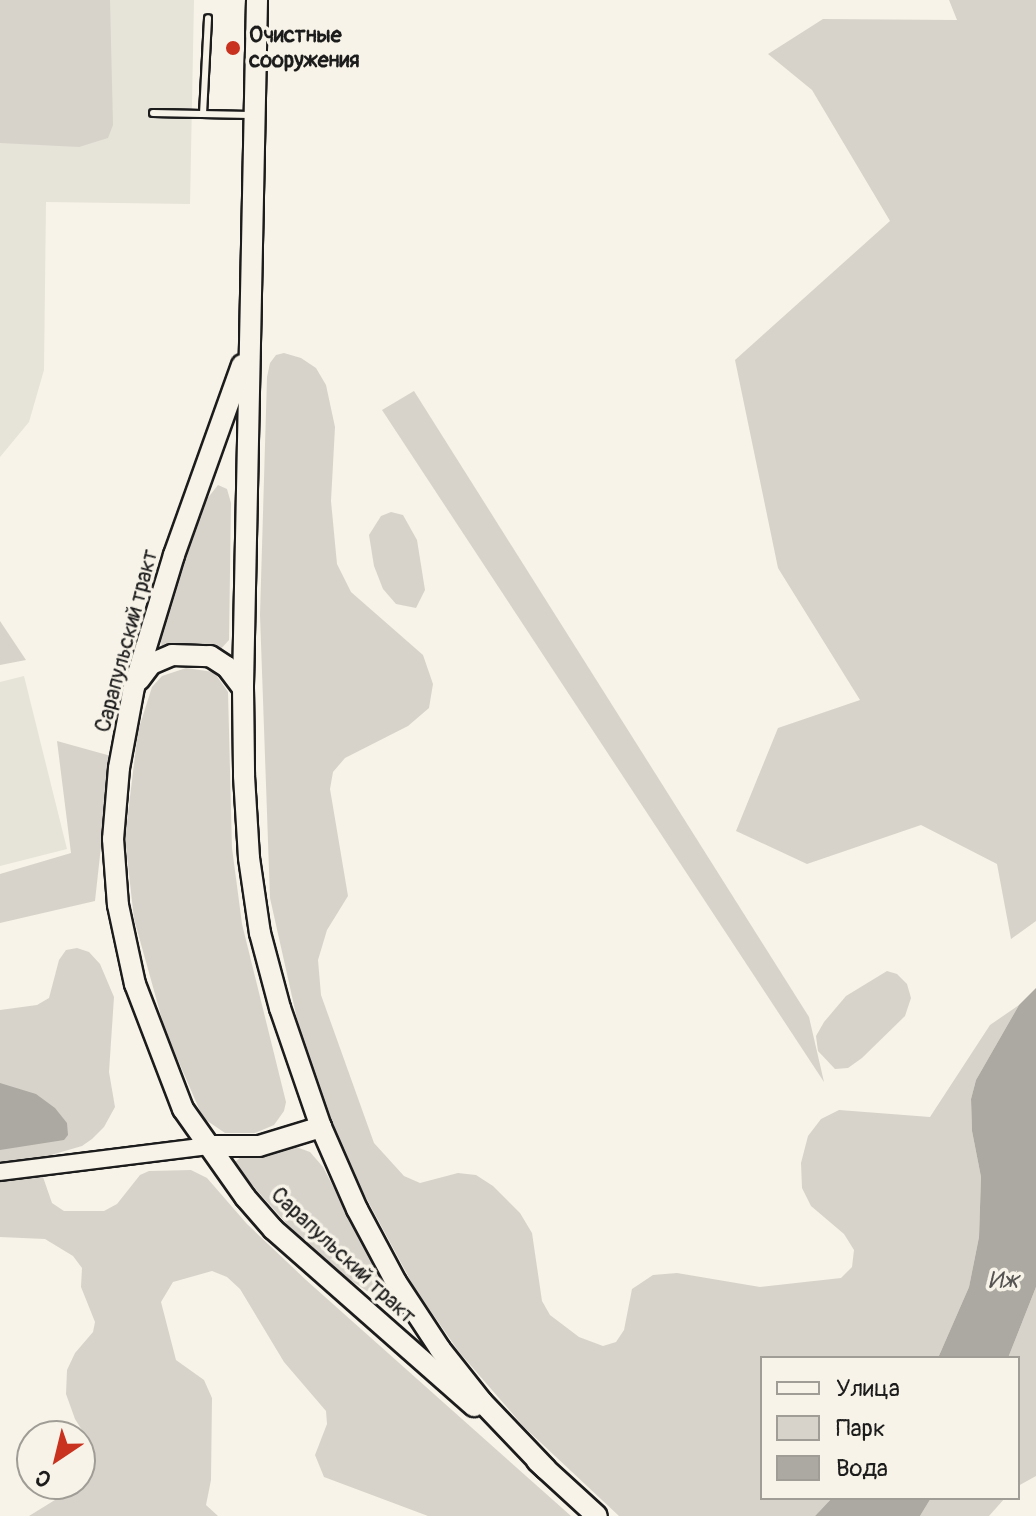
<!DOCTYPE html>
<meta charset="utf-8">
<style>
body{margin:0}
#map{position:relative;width:1036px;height:1516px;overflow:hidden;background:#f7f3e8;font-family:Pangolin,sans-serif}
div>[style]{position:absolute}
.built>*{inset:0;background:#e6e3d9}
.green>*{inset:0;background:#d7d3cb}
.water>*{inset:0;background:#aca9a2}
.roads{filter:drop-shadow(2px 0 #1c1c1c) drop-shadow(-2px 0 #1c1c1c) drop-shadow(0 2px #1c1c1c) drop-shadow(0 -2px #1c1c1c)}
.service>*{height:6px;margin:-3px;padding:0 3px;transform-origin:3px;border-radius:3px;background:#f7f3e8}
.tertiary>*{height:16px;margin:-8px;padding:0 8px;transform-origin:8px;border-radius:8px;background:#f7f3e8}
.primary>*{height:20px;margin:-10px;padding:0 10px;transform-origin:10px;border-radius:10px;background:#f7f3e8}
.dots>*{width:22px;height:22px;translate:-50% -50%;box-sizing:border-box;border:4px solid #f7f3e8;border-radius:50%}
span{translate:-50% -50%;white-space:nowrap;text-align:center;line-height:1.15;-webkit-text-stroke:7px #f7f3e8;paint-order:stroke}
.poi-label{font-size:22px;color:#1c1c1c;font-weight:700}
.left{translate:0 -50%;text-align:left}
.street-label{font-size:22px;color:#1c1c1c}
.water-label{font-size:24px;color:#565452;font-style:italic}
.legend{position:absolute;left:760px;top:1356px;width:260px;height:144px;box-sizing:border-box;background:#f7f3e8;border:2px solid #9f9d96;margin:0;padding:10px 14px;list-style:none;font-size:24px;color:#1c1c1c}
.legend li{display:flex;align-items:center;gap:16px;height:40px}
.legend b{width:40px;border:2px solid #9f9d96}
.north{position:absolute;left:16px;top:1420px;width:80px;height:80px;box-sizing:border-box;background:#f7f3e8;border:2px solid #9f9d96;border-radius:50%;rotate:215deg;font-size:22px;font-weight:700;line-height:32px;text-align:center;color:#1c1c1c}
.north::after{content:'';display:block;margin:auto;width:28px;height:36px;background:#c8321e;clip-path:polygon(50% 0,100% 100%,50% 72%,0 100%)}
</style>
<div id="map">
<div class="built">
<div style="clip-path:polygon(0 0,194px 0,190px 204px,46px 202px,44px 370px,29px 422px,0 457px)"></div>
<div style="clip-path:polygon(24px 676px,67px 849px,0 866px,0 682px)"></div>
</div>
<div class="green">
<div style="clip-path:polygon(0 0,110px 0,113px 125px,108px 138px,79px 147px,0 143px)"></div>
<div style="clip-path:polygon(949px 0,1036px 0,1036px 921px,1011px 939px,997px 864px,921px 825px,807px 864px,736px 831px,778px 728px,860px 700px,778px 568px,735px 360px,890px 221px,812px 90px,768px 54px,823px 19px,957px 20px)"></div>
<div style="clip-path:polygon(284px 353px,301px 358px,316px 368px,326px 385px,335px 427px,331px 501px,337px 564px,351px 592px,423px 655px,433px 684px,429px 708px,408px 726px,345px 758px,333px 772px,330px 789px,348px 896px,327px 930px,318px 960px,321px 995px,374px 1143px,404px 1176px,420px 1183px,458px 1173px,476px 1175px,493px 1186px,520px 1213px,532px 1233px,542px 1301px,550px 1315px,579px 1337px,603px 1346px,616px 1342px,624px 1330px,632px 1289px,653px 1275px,677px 1273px,760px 1287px,841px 1278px,852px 1267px,854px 1250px,844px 1234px,811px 1206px,802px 1188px,801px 1163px,808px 1136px,821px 1119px,839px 1110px,930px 1117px,990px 1025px,1019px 1005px,976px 1080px,971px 1099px,972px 1131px,981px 1177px,979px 1237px,969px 1287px,938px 1358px,762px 1358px,762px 1498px,832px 1498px,815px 1516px,619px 1516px,524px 1427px,459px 1352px,414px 1287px,356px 1179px,306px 1059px,270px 898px,260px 615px,267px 377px,270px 363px,276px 355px)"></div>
<div style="clip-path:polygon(414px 391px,809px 1017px,824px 1082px,382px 410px)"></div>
<div style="clip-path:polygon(218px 485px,227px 489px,231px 503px,229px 640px,219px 651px,162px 647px,160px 637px,179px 572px,203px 504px)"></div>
<div style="clip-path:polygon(391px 512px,403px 515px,417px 540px,425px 590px,416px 608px,396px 604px,383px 589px,374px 566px,369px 535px,381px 516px)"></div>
<div style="clip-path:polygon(0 621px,26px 660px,0 665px)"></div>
<div style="clip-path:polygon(186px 668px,214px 672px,228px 692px,232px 848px,242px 924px,286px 1102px,284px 1111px,274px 1125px,255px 1133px,225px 1133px,203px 1118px,165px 1030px,134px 919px,125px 838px,138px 731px,152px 687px,162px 676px)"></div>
<div style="clip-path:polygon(57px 741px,111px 756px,95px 901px,0 923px,0 874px,71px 853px)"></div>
<div style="clip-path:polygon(77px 948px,89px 952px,100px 964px,114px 997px,109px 1072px,115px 1107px,104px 1127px,92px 1139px,82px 1146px,51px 1155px,47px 1161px,43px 1177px,52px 1203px,64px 1211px,104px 1211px,117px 1204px,140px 1175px,149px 1171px,191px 1170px,207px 1178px,247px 1224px,306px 1280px,571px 1516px,428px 1516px,324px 1477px,315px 1455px,327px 1424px,326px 1411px,284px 1362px,240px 1289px,227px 1277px,212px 1271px,173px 1282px,161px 1302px,176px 1360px,204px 1380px,212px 1398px,211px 1480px,206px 1505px,218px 1516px,29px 1516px,63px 1495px,71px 1484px,80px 1484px,80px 1472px,90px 1443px,75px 1419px,66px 1394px,67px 1370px,75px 1353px,93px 1332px,95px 1322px,81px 1287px,82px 1268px,73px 1256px,45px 1239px,0 1237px,0 1010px,37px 1005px,49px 998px,59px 960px,66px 950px)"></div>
<div style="clip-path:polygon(887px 971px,897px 974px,907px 984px,911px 998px,905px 1016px,862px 1058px,848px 1068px,835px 1069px,818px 1051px,816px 1036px,824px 1022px,846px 996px)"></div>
<div style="clip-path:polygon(288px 1144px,310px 1152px,323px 1167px,379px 1275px,378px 1287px,367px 1291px,339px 1273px,295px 1233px,236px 1167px,235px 1162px,243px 1155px)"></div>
<div style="clip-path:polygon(1036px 1287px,1036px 1476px,1018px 1486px,1018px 1358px,1008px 1358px)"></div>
<div style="clip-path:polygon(931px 1498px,1005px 1498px,989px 1516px,920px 1516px)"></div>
</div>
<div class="water">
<div style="clip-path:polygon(1036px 988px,1036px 1287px,1008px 1358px,938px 1358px,969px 1287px,979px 1237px,981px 1177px,972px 1131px,971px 1099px,976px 1080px,1019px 1005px)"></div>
<div style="clip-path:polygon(0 1083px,36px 1094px,55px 1108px,67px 1123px,68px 1135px,64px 1140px,0 1150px)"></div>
<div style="clip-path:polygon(832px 1498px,931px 1498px,920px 1516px,815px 1516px)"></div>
</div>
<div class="roads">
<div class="service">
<div style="left:153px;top:113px;width:97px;rotate:1.2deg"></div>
<div style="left:203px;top:114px;width:96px;rotate:-87deg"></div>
</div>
<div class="tertiary">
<div style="left:0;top:1172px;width:210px;rotate:-7.1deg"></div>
</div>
<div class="primary">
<div style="left:257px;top:0;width:688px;rotate:91.17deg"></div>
<div style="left:243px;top:688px;width:88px;rotate:89.3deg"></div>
<div style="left:244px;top:776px;width:82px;rotate:86.5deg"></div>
<div style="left:249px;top:858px;width:76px;rotate:81.7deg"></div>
<div style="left:260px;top:933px;width:78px;rotate:75.1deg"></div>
<div style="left:280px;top:1008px;width:126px;rotate:71deg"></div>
<div style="left:321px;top:1127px;width:90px;rotate:66.3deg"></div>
<div style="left:357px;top:1209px;width:83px;rotate:61.9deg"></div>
<div style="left:396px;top:1282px;width:80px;rotate:56.7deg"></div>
<div style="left:440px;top:1349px;width:68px;rotate:51.6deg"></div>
<div style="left:482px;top:1402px;width:93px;rotate:46.3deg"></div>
<div style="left:242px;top:365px;width:202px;rotate:109.7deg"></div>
<div style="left:174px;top:555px;width:138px;rotate:106.9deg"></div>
<div style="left:134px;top:687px;width:82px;rotate:100.5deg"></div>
<div style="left:119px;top:768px;width:71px;rotate:94.8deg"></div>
<div style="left:113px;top:839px;width:66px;rotate:85.7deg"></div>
<div style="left:118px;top:905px;width:81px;rotate:77.9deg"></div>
<div style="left:135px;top:984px;width:134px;rotate:69deg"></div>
<div style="left:183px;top:1109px;width:108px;rotate:54.8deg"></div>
<div style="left:245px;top:1197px;width:43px;rotate:48.8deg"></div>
<div style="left:273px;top:1229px;width:268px;rotate:41.4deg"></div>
<div style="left:139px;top:680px;width:20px;rotate:-53deg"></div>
<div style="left:151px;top:664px;width:23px;rotate:-23deg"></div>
<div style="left:172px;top:655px;width:38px;rotate:2deg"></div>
<div style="left:210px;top:656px;width:20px;rotate:33deg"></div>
<div style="left:227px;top:667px;width:26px;rotate:53deg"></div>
<div style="left:208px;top:1146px;width:51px"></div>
<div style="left:259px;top:1146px;width:65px;rotate:-17deg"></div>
<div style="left:537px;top:1461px;width:81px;rotate:42.5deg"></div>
</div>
</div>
<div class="dots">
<div style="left:233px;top:48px;background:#c8321e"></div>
</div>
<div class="poi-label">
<span class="left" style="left:249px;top:48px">Очистные<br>сооружения</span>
</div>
<div class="street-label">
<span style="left:127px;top:641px;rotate:-75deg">Сарапульский тракт</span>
<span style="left:343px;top:1256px;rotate:43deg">Сарапульский тракт</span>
</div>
<div class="water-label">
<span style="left:1003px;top:1281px">Иж</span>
</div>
<ul class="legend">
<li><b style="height:10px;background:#f7f3e8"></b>Улица</li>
<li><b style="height:22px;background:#d7d3cb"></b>Парк</li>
<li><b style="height:22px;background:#aca9a2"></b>Вода</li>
</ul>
<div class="north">С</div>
</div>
